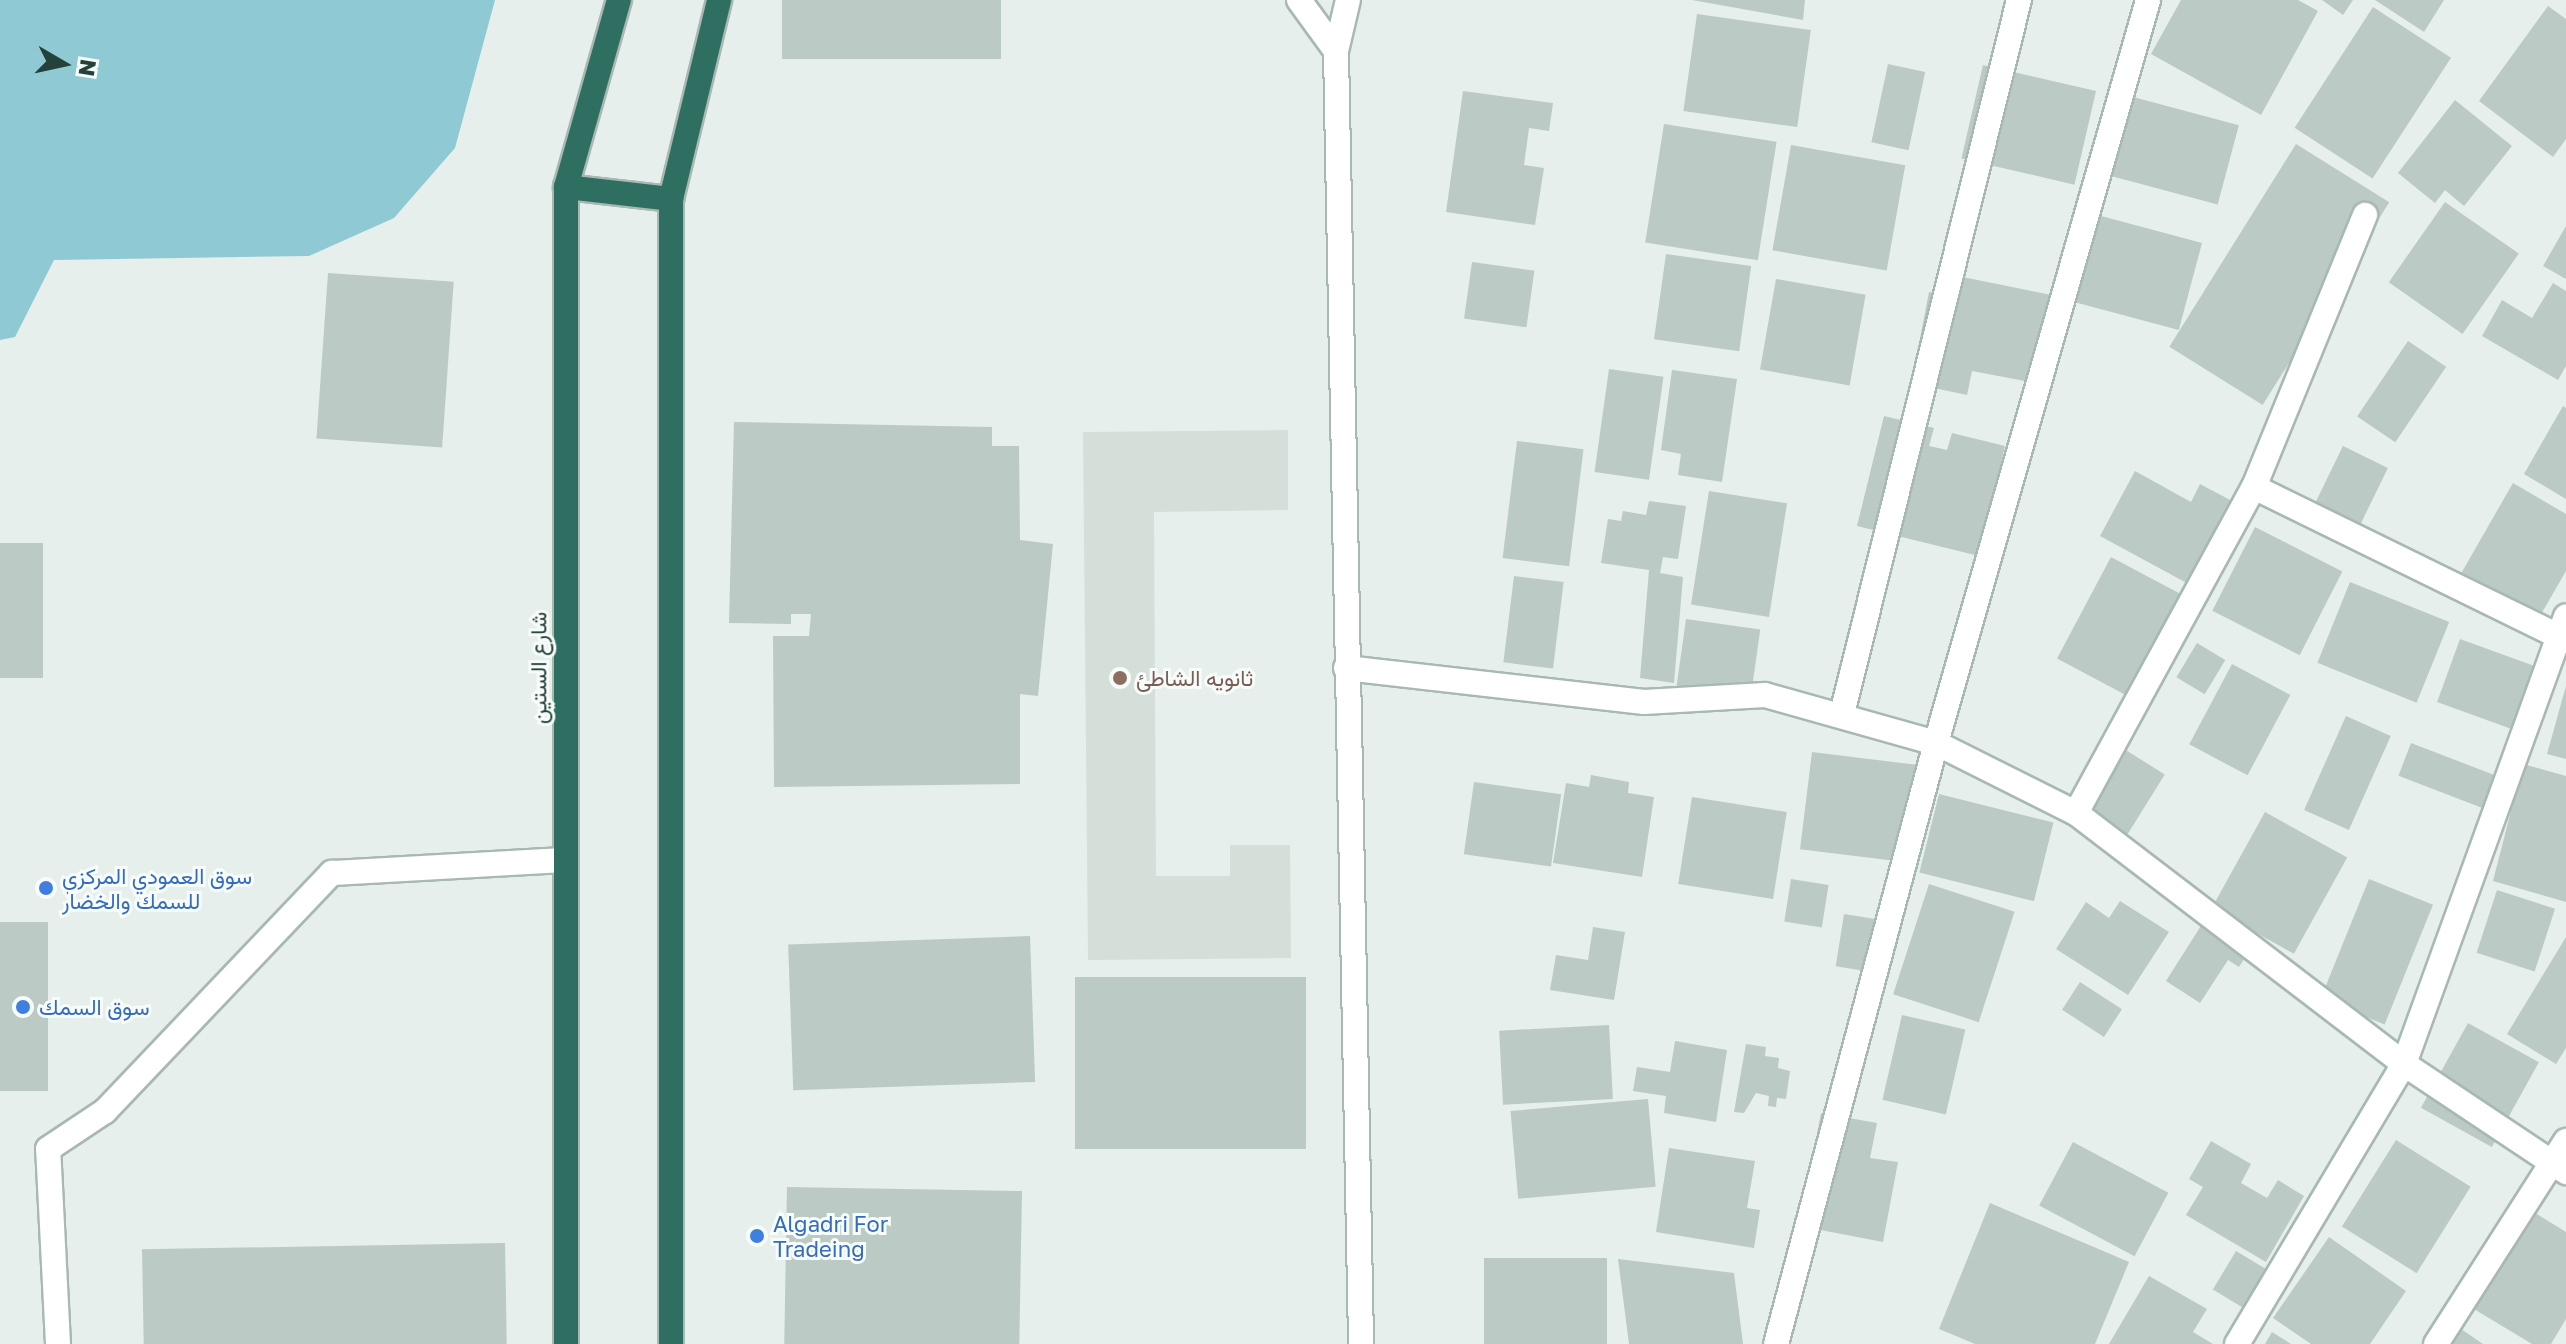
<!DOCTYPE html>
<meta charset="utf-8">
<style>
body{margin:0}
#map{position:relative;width:2566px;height:1344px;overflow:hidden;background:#e6efeb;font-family:"Golos Text",Vazirmatn,sans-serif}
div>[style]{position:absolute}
.built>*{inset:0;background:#d4dfda}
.water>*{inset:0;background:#8ec9d4}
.building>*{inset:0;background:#bbcac4;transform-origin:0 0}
.roads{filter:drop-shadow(2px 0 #a8b8b2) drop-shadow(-2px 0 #a8b8b2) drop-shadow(0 2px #a8b8b2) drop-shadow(0 -2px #a8b8b2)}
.lane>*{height:24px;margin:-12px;padding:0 12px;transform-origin:12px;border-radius:12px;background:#fff}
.street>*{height:24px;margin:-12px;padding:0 12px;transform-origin:12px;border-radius:12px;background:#fff}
.secondary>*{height:24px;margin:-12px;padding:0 12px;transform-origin:12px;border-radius:12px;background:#fff}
.highway>*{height:24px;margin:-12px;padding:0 12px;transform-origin:12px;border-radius:12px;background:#2f6f62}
.dots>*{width:22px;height:22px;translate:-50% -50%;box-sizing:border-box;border:4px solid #f7fbf9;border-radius:50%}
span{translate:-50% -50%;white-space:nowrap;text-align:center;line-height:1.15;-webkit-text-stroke:6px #f7fbf9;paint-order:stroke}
.street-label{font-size:22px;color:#24423a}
.education-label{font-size:22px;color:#785e54}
.left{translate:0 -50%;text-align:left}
.shop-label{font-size:22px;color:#366cbe}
.north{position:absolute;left:24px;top:24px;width:80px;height:80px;-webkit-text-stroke:6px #f7fbf9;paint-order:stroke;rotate:99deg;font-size:22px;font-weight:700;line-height:32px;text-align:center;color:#24423a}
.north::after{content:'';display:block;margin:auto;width:28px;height:36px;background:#24423a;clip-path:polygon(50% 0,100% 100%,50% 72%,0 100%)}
</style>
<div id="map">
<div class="built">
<div style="clip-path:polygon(1288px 430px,1288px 510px,1154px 512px,1156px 876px,1230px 876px,1230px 845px,1290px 845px,1291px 958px,1088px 960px,1083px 432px)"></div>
</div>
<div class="water">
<div style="clip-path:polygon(0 0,495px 0,455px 148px,394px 218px,309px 256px,54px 260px,15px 337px,0 340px)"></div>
</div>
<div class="building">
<div style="left:782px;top:0;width:219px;height:59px"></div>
<div style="clip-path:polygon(1692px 0,1805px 0,1803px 20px)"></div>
<div style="clip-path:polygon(2181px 0,2298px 0,2318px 11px,2261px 115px,2151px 54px)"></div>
<div style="clip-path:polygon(2322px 0,2353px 0,2343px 15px)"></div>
<div style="clip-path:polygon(2375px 0,2444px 0,2424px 32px)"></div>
<div style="clip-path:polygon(2548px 6px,2566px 19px,2566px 139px,2553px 157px,2479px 101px)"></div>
<div style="left:2373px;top:7px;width:93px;height:144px;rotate:33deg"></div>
<div style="left:1697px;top:14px;width:115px;height:98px;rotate:8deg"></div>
<div style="left:1888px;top:64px;width:38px;height:80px;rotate:12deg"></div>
<div style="left:1983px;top:65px;width:116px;height:96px;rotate:13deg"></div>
<div style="clip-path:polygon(1463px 91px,1553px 103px,1549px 131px,1529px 128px,1524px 165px,1544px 168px,1535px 225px,1446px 212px)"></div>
<div style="left:2122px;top:94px;width:121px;height:82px;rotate:15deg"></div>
<div style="clip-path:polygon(2455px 100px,2512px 146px,2464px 206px,2445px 190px,2435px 203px,2398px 173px)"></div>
<div style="left:1664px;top:124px;width:114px;height:120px;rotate:9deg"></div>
<div style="left:2296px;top:144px;width:110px;height:239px;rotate:32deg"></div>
<div style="left:1791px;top:145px;width:116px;height:107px;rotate:10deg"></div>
<div style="left:2445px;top:202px;width:90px;height:98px;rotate:35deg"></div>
<div style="left:2090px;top:213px;width:116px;height:90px;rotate:15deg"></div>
<div style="clip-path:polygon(2566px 226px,2566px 279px,2543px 266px)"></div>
<div style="left:1666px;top:254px;width:86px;height:86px;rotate:8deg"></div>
<div style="left:1472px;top:262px;width:63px;height:57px;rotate:8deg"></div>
<div style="left:328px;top:273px;width:126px;height:166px;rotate:4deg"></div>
<div style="clip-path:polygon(1948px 274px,2061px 297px,2041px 384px,1972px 371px,1967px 395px,1934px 388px,1939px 364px,1916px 359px,1929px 292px,1944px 295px)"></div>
<div style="left:1776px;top:279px;width:91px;height:92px;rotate:10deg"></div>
<div style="clip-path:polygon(2553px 283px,2566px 291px,2566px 366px,2558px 380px,2482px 336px,2502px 300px,2532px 318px)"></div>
<div style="left:2408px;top:341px;width:46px;height:91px;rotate:34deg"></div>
<div style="left:1609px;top:369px;width:55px;height:104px;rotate:8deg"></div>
<div style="clip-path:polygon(1672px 370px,1737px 379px,1722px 482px,1678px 475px,1681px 454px,1661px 450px)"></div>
<div style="clip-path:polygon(2563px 406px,2566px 408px,2566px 499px,2524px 474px)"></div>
<div style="clip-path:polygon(1884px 416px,1934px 428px,1929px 446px,1947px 450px,1952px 433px,2005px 446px,1979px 556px,1857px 526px)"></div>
<div style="clip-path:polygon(734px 422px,992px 427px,992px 446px,1019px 446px,1020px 540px,1053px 544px,1038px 696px,1020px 694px,1020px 784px,774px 787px,773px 636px,809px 636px,811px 614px,791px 614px,791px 624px,729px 623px)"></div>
<div style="left:1517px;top:441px;width:67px;height:118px;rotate:7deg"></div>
<div style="left:2343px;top:446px;width:50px;height:71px;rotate:26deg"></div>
<div style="clip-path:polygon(2135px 471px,2191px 502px,2200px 484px,2251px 511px,2207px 594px,2100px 536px)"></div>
<div style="clip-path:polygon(2513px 483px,2566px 514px,2566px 571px,2532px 630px,2455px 584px)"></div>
<div style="left:1709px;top:491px;width:79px;height:115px;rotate:9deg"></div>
<div style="clip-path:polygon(1649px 501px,1686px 506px,1678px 559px,1663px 557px,1660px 573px,1683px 577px,1674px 683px,1640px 678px,1649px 570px,1601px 563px,1608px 519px,1621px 521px,1623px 511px,1646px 515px)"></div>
<div style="left:2255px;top:527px;width:98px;height:94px;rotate:27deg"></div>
<div style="left:0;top:543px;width:43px;height:135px"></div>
<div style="left:2111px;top:557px;width:97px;height:115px;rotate:28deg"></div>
<div style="left:1514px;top:576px;width:50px;height:87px;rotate:7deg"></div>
<div style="left:2350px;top:582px;width:107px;height:87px;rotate:22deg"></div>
<div style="left:1686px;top:619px;width:75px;height:76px;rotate:8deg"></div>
<div style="left:2460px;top:639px;width:80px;height:67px;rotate:20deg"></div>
<div style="left:2197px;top:643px;width:33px;height:40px;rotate:31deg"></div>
<div style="left:2232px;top:664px;width:66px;height:91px;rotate:28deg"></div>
<div style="clip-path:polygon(2566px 686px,2566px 759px,2547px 754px)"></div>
<div style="left:2346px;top:716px;width:49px;height:103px;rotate:24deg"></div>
<div style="left:2108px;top:739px;width:67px;height:91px;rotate:32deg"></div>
<div style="left:2411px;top:743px;width:92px;height:35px;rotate:21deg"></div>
<div style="left:1812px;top:752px;width:105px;height:98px;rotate:7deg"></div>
<div style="clip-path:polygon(2523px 764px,2566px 776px,2566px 902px,2493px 881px)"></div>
<div style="clip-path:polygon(1591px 775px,1629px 782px,1628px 793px,1654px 797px,1642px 877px,1553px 863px,1566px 783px,1589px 787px)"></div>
<div style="left:1474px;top:782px;width:88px;height:73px;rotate:8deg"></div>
<div style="left:1939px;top:794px;width:118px;height:81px;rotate:14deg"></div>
<div style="left:1692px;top:797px;width:96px;height:88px;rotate:9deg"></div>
<div style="left:2265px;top:812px;width:94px;height:110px;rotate:29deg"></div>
<div style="left:1791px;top:879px;width:38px;height:43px;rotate:9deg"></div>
<div style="left:2369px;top:879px;width:69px;height:129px;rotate:22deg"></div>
<div style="left:1929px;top:884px;width:90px;height:116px;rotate:18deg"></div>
<div style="left:2497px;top:890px;width:61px;height:66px;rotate:18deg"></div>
<div style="clip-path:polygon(2120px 901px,2169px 932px,2128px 995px,2056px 949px,2086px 902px,2109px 918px)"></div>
<div style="left:1844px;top:914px;width:33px;height:53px;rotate:9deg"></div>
<div style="clip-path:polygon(2204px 921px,2249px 951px,2239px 967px,2228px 960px,2200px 1003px,2166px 981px)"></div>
<div style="left:0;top:922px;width:48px;height:169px"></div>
<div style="clip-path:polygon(1593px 927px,1625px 932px,1614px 1000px,1550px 990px,1556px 955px,1588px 960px)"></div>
<div style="left:1030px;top:936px;width:146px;height:242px;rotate:88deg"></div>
<div style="clip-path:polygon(2566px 937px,2566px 1048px,2556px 1064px,2507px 1034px)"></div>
<div style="left:1075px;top:977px;width:231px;height:172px"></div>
<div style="left:2080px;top:982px;width:50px;height:33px;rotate:33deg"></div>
<div style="left:1902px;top:1015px;width:65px;height:87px;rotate:13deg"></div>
<div style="left:2468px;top:1023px;width:81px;height:97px;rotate:29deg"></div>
<div style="left:1609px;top:1025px;width:74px;height:110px;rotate:87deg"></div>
<div style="clip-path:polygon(1675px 1041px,1727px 1050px,1716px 1122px,1664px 1113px,1666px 1096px,1633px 1091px,1637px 1067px,1670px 1072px)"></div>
<div style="clip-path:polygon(1746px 1044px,1766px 1047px,1765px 1056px,1779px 1058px,1778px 1068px,1790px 1071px,1786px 1099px,1777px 1098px,1776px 1107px,1768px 1106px,1769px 1096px,1756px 1093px,1744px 1113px,1734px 1112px)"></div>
<div style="left:1648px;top:1099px;width:88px;height:138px;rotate:85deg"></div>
<div style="clip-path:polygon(1821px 1113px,1877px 1123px,1870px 1158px,1898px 1162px,1883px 1242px,1800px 1226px)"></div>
<div style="left:2396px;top:1140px;width:88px;height:102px;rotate:32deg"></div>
<div style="clip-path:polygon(2211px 1141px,2251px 1164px,2241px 1183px,2267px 1198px,2278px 1180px,2304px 1196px,2266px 1262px,2186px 1215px,2203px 1187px,2189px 1179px)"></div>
<div style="left:2073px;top:1142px;width:108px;height:72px;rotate:28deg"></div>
<div style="clip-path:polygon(1669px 1148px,1755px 1161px,1747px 1208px,1760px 1210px,1754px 1248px,1656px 1232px)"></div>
<div style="left:787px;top:1187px;width:235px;height:157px;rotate:1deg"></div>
<div style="clip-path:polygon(1990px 1203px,2129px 1262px,2095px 1344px,1975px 1344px,1939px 1329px)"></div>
<div style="clip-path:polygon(2527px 1208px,2566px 1232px,2566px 1319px,2551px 1344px,2532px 1344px,2469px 1306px)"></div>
<div style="clip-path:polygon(2329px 1237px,2406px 1291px,2370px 1344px,2311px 1344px,2273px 1318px)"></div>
<div style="left:505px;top:1243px;width:101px;height:363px;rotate:89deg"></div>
<div style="left:2236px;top:1251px;width:58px;height:45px;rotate:31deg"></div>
<div style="left:1484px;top:1258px;width:123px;height:86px"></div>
<div style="clip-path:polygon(1618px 1259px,1734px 1273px,1743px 1344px,1629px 1344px)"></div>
<div style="clip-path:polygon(2149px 1276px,2207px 1309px,2193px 1332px,2213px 1344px,2109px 1344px)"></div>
<div style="clip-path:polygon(2442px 1316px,2483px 1344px,2423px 1344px)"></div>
<div style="clip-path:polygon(2272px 1332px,2291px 1344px,2265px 1344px)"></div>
</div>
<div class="roads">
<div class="lane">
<div style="left:58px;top:1344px;width:195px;rotate:-92.9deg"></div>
<div style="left:48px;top:1149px;width:69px;rotate:-33.7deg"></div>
<div style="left:105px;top:1111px;width:329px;rotate:-46.4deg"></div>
<div style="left:332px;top:873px;width:233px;rotate:-3.2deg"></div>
</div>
<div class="street">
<div style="left:1336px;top:51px;width:52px;rotate:-76.8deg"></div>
<div style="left:2254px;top:487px;width:336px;rotate:26.1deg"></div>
<div style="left:1346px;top:668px;width:300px;rotate:6.5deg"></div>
<div style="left:1644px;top:702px;width:121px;rotate:-3.3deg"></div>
<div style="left:1765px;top:695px;width:178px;rotate:15.7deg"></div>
<div style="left:1936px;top:743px;width:157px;rotate:26.6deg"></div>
<div style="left:2076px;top:813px;width:413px;rotate:37.4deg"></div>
<div style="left:2404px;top:1064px;width:195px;rotate:33.7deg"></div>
<div style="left:1842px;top:714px;width:736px;rotate:-76.08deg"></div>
<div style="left:2076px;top:813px;width:371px;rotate:-61.4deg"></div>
<div style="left:2254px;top:487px;width:294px;rotate:-67.8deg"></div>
<div style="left:1776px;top:1344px;width:622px;rotate:-75.09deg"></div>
<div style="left:1936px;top:743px;width:773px;rotate:-74.07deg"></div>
<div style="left:2237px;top:1344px;width:326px;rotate:-59.2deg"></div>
<div style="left:2404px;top:1064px;width:476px;rotate:-70.1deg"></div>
<div style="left:2436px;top:1344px;width:241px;rotate:-57.4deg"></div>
</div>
<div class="secondary">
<div style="left:1299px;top:0;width:63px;rotate:54deg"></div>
<div style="left:1336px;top:51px;width:1293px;rotate:88.89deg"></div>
</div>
<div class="highway">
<div style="left:566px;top:187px;width:106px;rotate:6.5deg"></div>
<div style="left:566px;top:1344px;width:1157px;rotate:-90deg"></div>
<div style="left:566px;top:187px;width:194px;rotate:-74.2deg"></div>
<div style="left:671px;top:1344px;width:1145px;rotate:-90deg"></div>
<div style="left:671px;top:199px;width:205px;rotate:-76.4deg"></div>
</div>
</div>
<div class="dots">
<div style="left:1120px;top:678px;background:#8d6e63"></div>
<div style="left:46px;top:888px;background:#3f7fe0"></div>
<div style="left:23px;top:1007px;background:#3f7fe0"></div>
<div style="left:757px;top:1236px;background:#3f7fe0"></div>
</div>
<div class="street-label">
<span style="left:538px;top:668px;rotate:-90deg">شارع الستين</span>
</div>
<div class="education-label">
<span class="left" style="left:1136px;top:678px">ثانويه الشاطئ</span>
</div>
<div class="shop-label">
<span class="left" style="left:62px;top:888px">سوق العمودي المركزي<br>للسمك والخضار</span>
<span class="left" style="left:39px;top:1007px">سوق السمك</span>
<span class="left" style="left:773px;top:1236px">Algadri For<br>Tradeing</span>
</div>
<div class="north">N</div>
</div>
